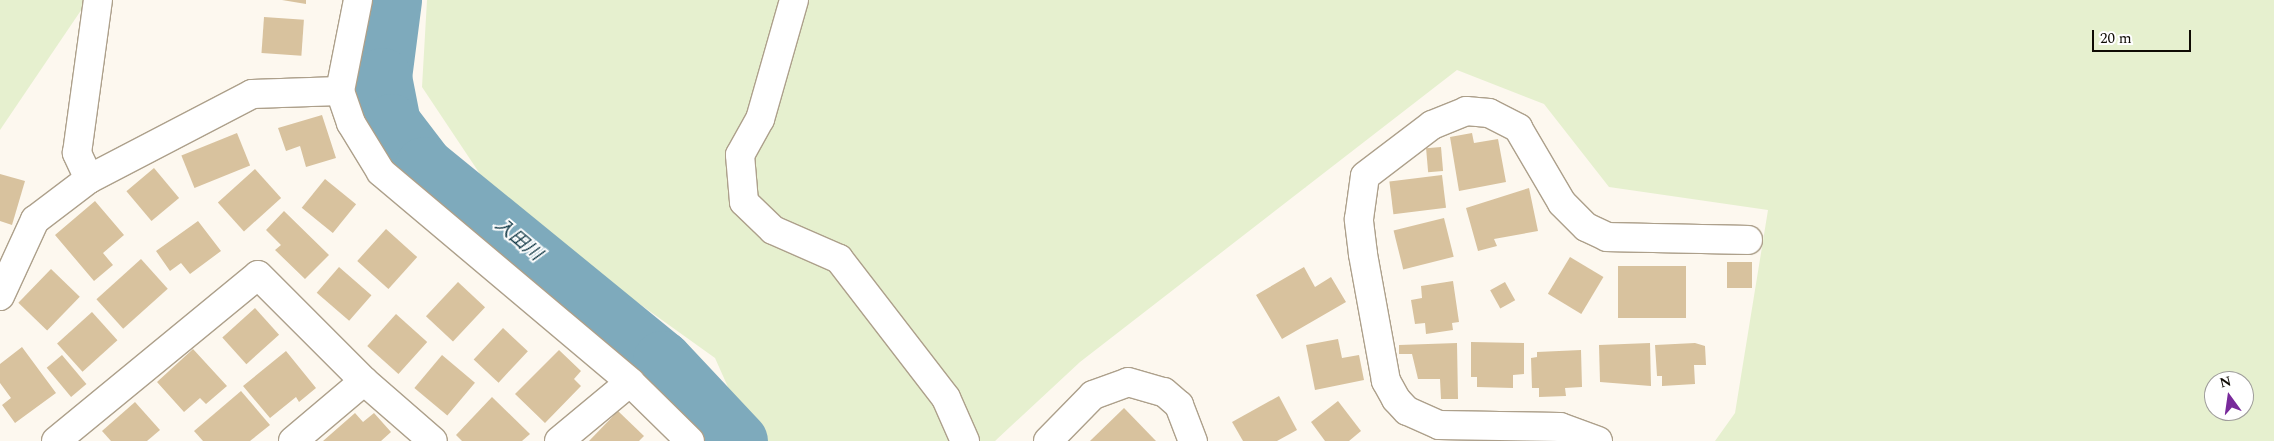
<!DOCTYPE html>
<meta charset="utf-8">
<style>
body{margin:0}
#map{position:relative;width:2274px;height:441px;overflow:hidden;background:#fdf8ef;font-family:Spectral,"Noto Sans JP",serif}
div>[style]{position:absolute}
.green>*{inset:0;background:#e6f0cf}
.river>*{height:59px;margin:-29.5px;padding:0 29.5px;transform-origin:29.5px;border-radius:29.5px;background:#7eaabc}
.building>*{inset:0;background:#d8c29e;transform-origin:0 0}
.roads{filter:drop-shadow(1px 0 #ada08b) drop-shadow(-1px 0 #ada08b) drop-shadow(0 1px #ada08b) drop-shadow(0 -1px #ada08b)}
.street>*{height:28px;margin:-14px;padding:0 14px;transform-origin:14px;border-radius:14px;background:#fff}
span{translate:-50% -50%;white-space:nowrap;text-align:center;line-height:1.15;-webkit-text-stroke:4px #fff;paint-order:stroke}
.water-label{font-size:18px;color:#0a3341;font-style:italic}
.north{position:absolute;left:2204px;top:371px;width:50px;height:50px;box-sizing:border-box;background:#fff;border:1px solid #9f9d9b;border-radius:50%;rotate:346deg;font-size:14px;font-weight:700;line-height:20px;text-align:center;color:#0f0b04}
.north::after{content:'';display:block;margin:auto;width:18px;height:22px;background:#782a9b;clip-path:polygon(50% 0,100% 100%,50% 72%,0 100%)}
.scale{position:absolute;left:2092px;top:30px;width:99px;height:22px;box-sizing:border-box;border:2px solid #0f0b04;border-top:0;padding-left:6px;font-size:15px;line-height:18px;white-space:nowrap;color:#0f0b04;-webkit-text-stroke:4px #fff;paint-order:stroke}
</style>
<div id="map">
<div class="green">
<div style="clip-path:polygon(0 0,88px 0,0 130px)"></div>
<div style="clip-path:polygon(evenodd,427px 0,2274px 0,2274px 441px,1715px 441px,1735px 413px,1768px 210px,1609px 187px,1544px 104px,1457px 70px,1080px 362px,995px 441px,752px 441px,715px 358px,500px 204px,422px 87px,427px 0,2214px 381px,2244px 381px,2244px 411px,2214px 411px,2214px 381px)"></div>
</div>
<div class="river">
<div style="left:392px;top:0;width:78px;rotate:97.4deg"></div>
<div style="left:382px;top:77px;width:47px;rotate:78.9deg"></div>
<div style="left:391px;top:123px;width:54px;rotate:52.5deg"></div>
<div style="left:424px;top:166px;width:307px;rotate:39.2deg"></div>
<div style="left:662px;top:360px;width:111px;rotate:46.8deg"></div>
</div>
<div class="building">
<div style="clip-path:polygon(282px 0,306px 0,306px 4px)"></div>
<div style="left:264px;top:17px;width:40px;height:36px;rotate:4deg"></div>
<div style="clip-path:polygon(322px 115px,336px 158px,306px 167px,300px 146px,286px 151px,278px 128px)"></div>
<div style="left:237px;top:133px;width:35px;height:60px;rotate:68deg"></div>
<div style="clip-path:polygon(1472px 133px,1474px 143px,1498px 139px,1506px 182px,1459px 191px,1450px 137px)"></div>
<div style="left:1441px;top:147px;width:24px;height:15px;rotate:85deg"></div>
<div style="left:154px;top:168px;width:39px;height:36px;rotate:50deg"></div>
<div style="left:255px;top:169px;width:39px;height:50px;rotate:48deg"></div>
<div style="clip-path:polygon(0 174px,25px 181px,12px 225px,0 221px)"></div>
<div style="left:1442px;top:175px;width:33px;height:53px;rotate:83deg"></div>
<div style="left:325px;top:179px;width:40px;height:37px;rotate:39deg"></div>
<div style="clip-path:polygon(1529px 188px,1538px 231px,1494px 239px,1497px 246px,1478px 251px,1466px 208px)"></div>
<div style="clip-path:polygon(95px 201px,124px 235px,103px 253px,113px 265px,94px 281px,55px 235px)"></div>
<div style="clip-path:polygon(284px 211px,329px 255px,305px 279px,275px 250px,281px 245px,266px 230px)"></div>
<div style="left:1444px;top:218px;width:40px;height:52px;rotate:76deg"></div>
<div style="clip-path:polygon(198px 221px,221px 251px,190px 274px,181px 263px,170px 271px,156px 251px)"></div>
<div style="left:386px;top:229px;width:42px;height:43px;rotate:42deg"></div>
<div style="left:1570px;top:257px;width:39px;height:43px;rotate:31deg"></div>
<div style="left:141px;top:259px;width:40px;height:60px;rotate:48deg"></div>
<div style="left:1727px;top:262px;width:25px;height:26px"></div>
<div style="left:1618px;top:266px;width:68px;height:52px"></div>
<div style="left:339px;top:267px;width:43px;height:34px;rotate:41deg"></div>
<div style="clip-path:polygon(1304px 267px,1315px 287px,1331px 277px,1346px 302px,1282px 339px,1256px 295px)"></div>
<div style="left:51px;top:269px;width:40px;height:47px;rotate:44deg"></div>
<div style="clip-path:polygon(1453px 281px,1459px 322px,1452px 323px,1453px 330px,1426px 334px,1425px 323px,1415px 324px,1411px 300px,1422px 298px,1421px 286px)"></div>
<div style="left:458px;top:282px;width:37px;height:47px;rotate:43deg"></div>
<div style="left:1505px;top:282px;width:21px;height:17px;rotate:61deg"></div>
<div style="left:255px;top:308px;width:36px;height:44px;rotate:48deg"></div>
<div style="left:92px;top:312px;width:38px;height:47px;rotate:48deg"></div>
<div style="left:396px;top:314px;width:42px;height:43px;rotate:42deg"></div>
<div style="left:503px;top:328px;width:34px;height:43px;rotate:43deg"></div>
<div style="clip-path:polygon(1338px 339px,1342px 358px,1359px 355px,1364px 380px,1315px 390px,1306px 345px)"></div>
<div style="clip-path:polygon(1471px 342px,1524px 343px,1524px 374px,1513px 375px,1513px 388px,1477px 387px,1477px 377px,1471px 377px)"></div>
<div style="clip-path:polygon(1457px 343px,1458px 399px,1441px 399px,1440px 379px,1418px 379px,1412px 354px,1399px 354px,1399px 345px)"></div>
<div style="clip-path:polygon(1650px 343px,1651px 386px,1600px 382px,1599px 345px)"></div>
<div style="clip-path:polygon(1695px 343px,1705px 346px,1706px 365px,1694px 365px,1695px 384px,1662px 386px,1662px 376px,1657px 376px,1655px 345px)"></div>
<div style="clip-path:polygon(22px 347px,56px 393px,15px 423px,2px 405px,11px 398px,0 383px,0 364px)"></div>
<div style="clip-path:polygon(193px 349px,227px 386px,206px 404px,200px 398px,184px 412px,157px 382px)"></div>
<div style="clip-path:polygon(559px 350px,581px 371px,574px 379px,581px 386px,545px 423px,515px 394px)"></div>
<div style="clip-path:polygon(1581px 350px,1582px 387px,1565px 388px,1566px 396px,1539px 397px,1539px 388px,1532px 388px,1531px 358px,1537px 357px,1537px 352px)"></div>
<div style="clip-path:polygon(286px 351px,316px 388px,299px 402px,296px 397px,270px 418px,243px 386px)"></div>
<div style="left:62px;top:355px;width:38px;height:20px;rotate:50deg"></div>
<div style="left:442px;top:355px;width:43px;height:43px;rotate:40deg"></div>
<div style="clip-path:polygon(241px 391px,270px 425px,250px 441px,203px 441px,194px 431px)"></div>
<div style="clip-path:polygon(1279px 396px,1297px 430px,1277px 441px,1243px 441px,1232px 422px)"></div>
<div style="clip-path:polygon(492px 397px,530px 434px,522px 441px,462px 441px,456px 435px)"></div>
<div style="clip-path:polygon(1338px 401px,1361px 431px,1349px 441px,1325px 441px,1311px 422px)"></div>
<div style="clip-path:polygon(135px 402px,160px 430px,147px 441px,111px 441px,102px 431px)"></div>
<div style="clip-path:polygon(1124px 408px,1156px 441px,1090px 441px)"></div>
<div style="clip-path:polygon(618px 411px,644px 436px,639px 441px,589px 441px)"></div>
<div style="clip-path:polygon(355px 413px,363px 422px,374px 413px,391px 432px,381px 441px,323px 441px)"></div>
</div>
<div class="roads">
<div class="street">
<div style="left:358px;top:0;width:93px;rotate:101.2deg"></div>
<div style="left:340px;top:91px;width:34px;rotate:71deg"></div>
<div style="left:351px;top:123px;width:57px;rotate:58.5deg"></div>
<div style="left:381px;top:172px;width:326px;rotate:40.1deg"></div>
<div style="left:630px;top:382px;width:84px;rotate:44.5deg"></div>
<div style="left:794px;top:0;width:124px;rotate:105.9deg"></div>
<div style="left:760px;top:119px;width:41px;rotate:119.1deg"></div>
<div style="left:740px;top:155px;width:47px;rotate:85.1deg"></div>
<div style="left:744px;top:202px;width:40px;rotate:44deg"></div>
<div style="left:773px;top:230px;width:72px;rotate:23.7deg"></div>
<div style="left:839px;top:259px;width:175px;rotate:52.4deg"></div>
<div style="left:946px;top:398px;width:47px;rotate:66.2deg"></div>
<div style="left:89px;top:179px;width:29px;rotate:-115deg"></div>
<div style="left:77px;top:153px;width:154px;rotate:-82.2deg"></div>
<div style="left:0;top:296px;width:84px;rotate:-65.3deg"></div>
<div style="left:35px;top:220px;width:68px;rotate:-37.2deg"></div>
<div style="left:89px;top:179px;width:184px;rotate:-27.5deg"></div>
<div style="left:252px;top:94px;width:88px;rotate:-2deg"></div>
<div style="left:56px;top:441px;width:261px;rotate:-39.4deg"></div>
<div style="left:258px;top:275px;width:150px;rotate:45deg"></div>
<div style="left:364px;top:381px;width:91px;rotate:41deg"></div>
<div style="left:293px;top:441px;width:93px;rotate:-40.2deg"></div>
<div style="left:559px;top:441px;width:92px;rotate:-39.7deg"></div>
<div style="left:1048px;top:441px;width:64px;rotate:-45.6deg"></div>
<div style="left:1093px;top:395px;width:37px;rotate:-20deg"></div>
<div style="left:1128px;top:382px;width:37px;rotate:16deg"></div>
<div style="left:1164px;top:392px;width:20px;rotate:41deg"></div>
<div style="left:1179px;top:405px;width:39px;rotate:69deg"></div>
<div style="left:1598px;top:441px;width:40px;rotate:-159.8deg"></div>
<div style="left:1560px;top:427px;width:121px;rotate:-179.1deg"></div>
<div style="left:1439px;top:425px;width:35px;rotate:-156deg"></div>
<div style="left:1407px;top:411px;width:16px;rotate:-133deg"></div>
<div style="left:1396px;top:399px;width:21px;rotate:-119deg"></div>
<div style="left:1386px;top:381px;width:129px;rotate:-100.3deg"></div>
<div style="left:1363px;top:254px;width:35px;rotate:-97deg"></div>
<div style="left:1359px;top:219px;width:43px;rotate:-82.1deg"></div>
<div style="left:1365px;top:176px;width:84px;rotate:-37.3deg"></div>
<div style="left:1432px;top:125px;width:37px;rotate:-22deg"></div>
<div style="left:1466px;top:111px;width:23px;rotate:5deg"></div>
<div style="left:1489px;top:113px;width:33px;rotate:27deg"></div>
<div style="left:1518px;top:128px;width:87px;rotate:59.6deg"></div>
<div style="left:1562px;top:203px;width:34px;rotate:45deg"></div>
<div style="left:1586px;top:227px;width:23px;rotate:25deg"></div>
<div style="left:1607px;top:237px;width:141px;rotate:1.2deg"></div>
</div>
</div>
<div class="water-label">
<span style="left:518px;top:240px;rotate:40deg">入田川</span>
</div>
<div class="north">N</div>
<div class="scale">20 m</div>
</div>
